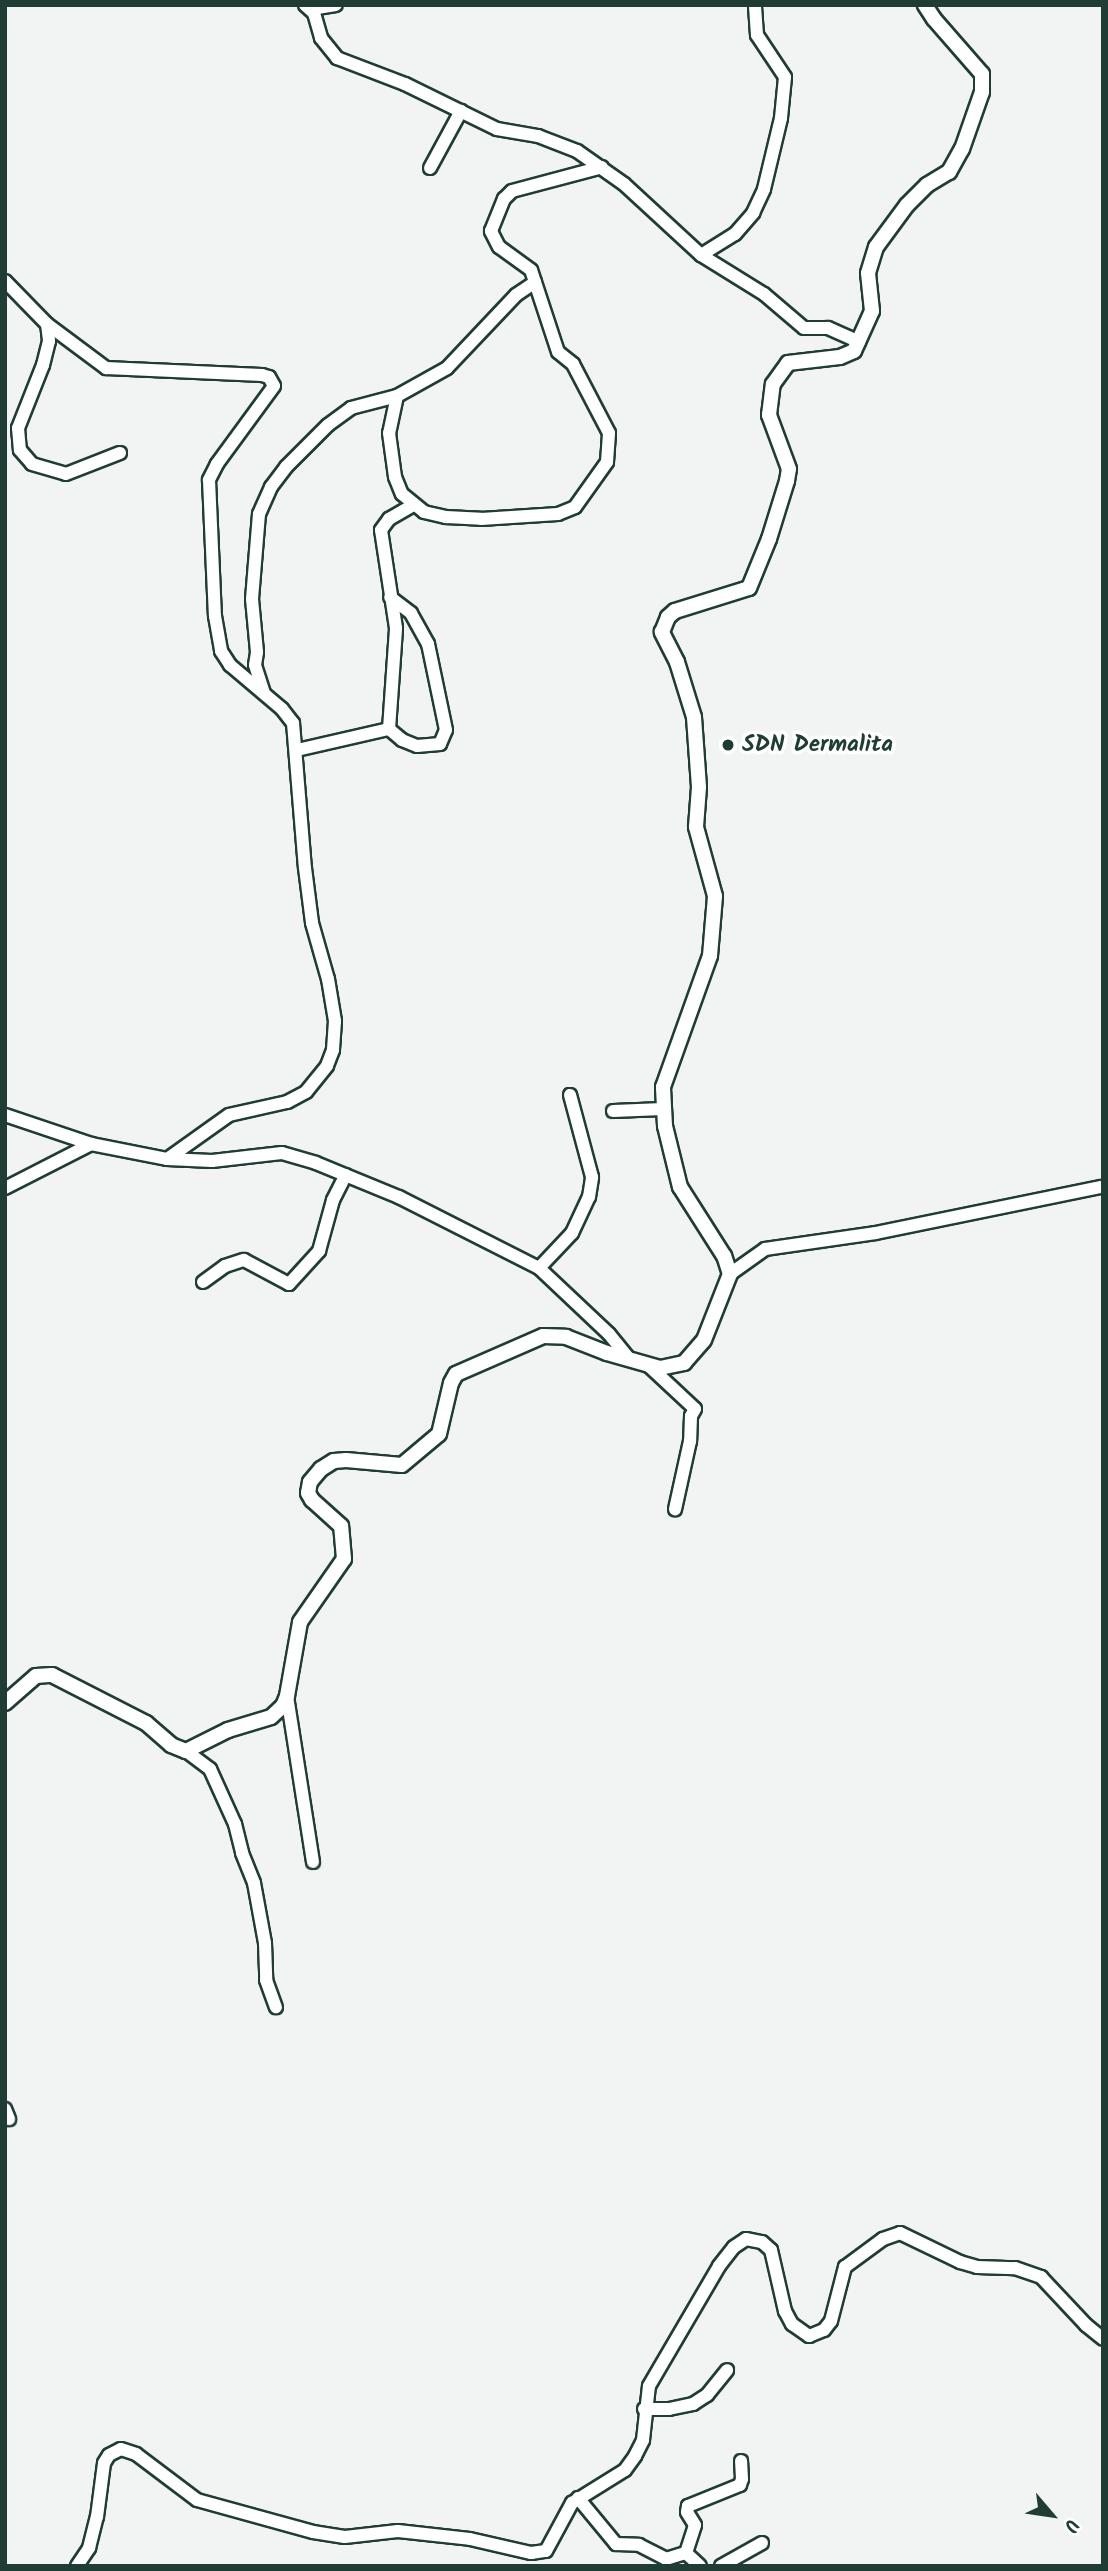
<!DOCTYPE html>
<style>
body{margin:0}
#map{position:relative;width:1108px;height:2571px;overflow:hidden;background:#f2f3f3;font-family:Kalam,sans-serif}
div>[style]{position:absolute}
.roads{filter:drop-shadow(2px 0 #1f3d34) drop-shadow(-2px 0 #1f3d34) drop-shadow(0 2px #1f3d34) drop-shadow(0 -2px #1f3d34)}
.minor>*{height:12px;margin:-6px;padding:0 6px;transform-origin:6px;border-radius:6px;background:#fff}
.tertiary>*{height:14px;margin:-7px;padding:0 7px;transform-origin:7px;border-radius:7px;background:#fff}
.dots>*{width:19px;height:19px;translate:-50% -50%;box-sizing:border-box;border:4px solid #fff;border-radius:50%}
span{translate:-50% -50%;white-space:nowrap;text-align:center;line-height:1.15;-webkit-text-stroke:7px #fff;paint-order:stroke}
.poi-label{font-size:23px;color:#1f3d34;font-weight:700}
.left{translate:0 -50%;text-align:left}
.frame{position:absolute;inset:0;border:7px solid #1f3d34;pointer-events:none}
.north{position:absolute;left:1017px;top:2480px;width:70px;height:70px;-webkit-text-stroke:5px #fff;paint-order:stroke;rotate:119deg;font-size:19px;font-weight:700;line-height:28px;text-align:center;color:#1f3d34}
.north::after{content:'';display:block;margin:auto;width:24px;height:32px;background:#1f3d34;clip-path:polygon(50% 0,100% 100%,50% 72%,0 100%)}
</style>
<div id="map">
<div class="roads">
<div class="minor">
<div style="left:305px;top:5px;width:12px;rotate:42deg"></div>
<div style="left:314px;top:13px;width:26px;rotate:74deg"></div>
<div style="left:321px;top:38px;width:26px;rotate:51deg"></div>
<div style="left:337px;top:58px;width:73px;rotate:20.9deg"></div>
<div style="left:405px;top:84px;width:102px;rotate:26.1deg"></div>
<div style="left:497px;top:129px;width:42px;rotate:9.7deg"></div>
<div style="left:538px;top:136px;width:42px;rotate:21deg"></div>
<div style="left:577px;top:151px;width:57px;rotate:35.1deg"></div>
<div style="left:624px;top:184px;width:105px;rotate:42.7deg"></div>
<div style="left:701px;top:255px;width:40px;rotate:-32deg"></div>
<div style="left:735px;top:234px;width:28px;rotate:-49deg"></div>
<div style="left:753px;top:213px;width:26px;rotate:-65deg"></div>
<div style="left:764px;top:189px;width:73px;rotate:-76.5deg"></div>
<div style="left:781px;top:118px;width:41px;rotate:-84.4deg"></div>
<div style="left:785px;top:77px;width:50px;rotate:-123.7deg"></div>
<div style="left:757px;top:35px;width:30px;rotate:-94deg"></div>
<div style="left:311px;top:9px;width:25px;rotate:-9deg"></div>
<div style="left:430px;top:168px;width:65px;rotate:-61.5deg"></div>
<div style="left:701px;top:255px;width:74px;rotate:31.8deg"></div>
<div style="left:764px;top:294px;width:52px;rotate:40.4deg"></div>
<div style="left:804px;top:328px;width:24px"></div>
<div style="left:828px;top:328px;width:34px;rotate:24deg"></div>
<div style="left:5px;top:281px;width:60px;rotate:45.7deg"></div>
<div style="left:47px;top:324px;width:74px;rotate:36.7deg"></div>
<div style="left:106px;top:368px;width:156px;rotate:2.6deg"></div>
<div style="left:262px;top:375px;width:7px;rotate:16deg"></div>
<div style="left:269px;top:377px;width:10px;rotate:61deg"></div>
<div style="left:274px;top:386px;width:97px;rotate:126.2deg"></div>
<div style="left:217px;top:464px;width:18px;rotate:117deg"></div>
<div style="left:209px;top:480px;width:136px;rotate:87.5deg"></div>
<div style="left:215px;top:616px;width:36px;rotate:80deg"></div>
<div style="left:221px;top:651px;width:17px;rotate:57deg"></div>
<div style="left:230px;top:665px;width:68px;rotate:40.2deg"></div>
<div style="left:282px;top:709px;width:18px;rotate:52deg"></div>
<div style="left:293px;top:723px;width:145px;rotate:85.3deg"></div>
<div style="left:305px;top:868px;width:55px;rotate:82.7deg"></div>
<div style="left:312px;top:923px;width:58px;rotate:74.1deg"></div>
<div style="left:328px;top:979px;width:43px;rotate:80.5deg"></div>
<div style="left:335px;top:1021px;width:29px;rotate:94deg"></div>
<div style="left:333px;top:1050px;width:17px;rotate:111deg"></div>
<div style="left:327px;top:1066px;width:33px;rotate:129deg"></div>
<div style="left:306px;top:1092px;width:21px;rotate:152deg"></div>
<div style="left:287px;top:1102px;width:59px;rotate:167.4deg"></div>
<div style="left:229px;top:1115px;width:76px;rotate:144.6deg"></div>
<div style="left:47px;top:324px;width:17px;rotate:83deg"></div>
<div style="left:49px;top:341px;width:25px;rotate:104deg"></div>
<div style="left:43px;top:365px;width:68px;rotate:111.6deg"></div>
<div style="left:18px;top:428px;width:22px;rotate:85deg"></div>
<div style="left:20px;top:450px;width:18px;rotate:49deg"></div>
<div style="left:32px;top:464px;width:35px;rotate:16deg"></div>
<div style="left:66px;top:474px;width:58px;rotate:-21.3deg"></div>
<div style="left:397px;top:396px;width:38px;rotate:102deg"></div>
<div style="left:389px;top:433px;width:44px;rotate:82.2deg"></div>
<div style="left:395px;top:477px;width:18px;rotate:68deg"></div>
<div style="left:402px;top:494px;width:28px;rotate:39deg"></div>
<div style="left:424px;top:512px;width:23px;rotate:13deg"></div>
<div style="left:446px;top:517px;width:35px;rotate:3deg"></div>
<div style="left:481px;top:519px;width:77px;rotate:-3.7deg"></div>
<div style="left:558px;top:514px;width:18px;rotate:-22deg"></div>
<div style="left:575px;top:507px;width:55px;rotate:-54.6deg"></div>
<div style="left:607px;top:462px;width:29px;rotate:-86deg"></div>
<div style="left:609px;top:433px;width:78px;rotate:-117.6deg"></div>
<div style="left:573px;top:364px;width:19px;rotate:-141deg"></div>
<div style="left:558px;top:352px;width:86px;rotate:-108.2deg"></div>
<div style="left:531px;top:270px;width:39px;rotate:-144deg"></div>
<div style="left:499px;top:247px;width:18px;rotate:-117deg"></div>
<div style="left:491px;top:231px;width:35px;rotate:-68deg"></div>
<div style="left:504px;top:199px;width:11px;rotate:-45deg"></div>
<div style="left:512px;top:191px;width:93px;rotate:-14.9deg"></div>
<div style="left:264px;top:693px;width:29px;rotate:-108deg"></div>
<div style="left:255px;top:665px;width:13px;rotate:-81deg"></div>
<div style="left:257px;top:652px;width:53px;rotate:-95.4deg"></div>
<div style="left:252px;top:599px;width:85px;rotate:-85.3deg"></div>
<div style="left:259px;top:514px;width:30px;rotate:-66deg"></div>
<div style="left:271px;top:487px;width:25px;rotate:-53deg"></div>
<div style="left:286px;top:467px;width:59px;rotate:-45deg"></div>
<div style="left:328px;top:425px;width:29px;rotate:-36deg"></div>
<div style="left:351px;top:408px;width:48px;rotate:-14.6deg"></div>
<div style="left:397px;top:396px;width:57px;rotate:-29.2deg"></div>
<div style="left:447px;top:368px;width:100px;rotate:-46.6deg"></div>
<div style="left:516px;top:295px;width:23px;rotate:-34deg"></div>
<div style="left:389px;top:729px;width:17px;rotate:40deg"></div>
<div style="left:402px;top:740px;width:16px;rotate:22deg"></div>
<div style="left:417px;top:746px;width:23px;rotate:-5deg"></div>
<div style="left:440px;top:744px;width:15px;rotate:-67deg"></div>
<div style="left:446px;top:730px;width:88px;rotate:-101.8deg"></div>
<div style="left:428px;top:644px;width:35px;rotate:-119deg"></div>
<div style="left:411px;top:613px;width:26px;rotate:-143deg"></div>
<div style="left:297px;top:750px;width:94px;rotate:-12.9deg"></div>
<div style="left:389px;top:729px;width:101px;rotate:-86deg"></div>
<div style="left:396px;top:628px;width:99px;rotate:-98.7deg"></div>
<div style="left:381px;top:530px;width:14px;rotate:-54deg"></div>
<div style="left:389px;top:519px;width:28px;rotate:-30deg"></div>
<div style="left:613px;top:1111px;width:50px;rotate:-2.3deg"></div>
<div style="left:5px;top:1115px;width:91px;rotate:18.6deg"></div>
<div style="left:91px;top:1144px;width:77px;rotate:11.2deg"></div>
<div style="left:167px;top:1159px;width:45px;rotate:2.5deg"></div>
<div style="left:212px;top:1161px;width:70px;rotate:-6.5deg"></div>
<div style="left:282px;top:1153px;width:35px;rotate:16deg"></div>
<div style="left:316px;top:1163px;width:90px;rotate:22.3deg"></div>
<div style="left:399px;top:1197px;width:157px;rotate:26.9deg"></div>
<div style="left:539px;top:1268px;width:96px;rotate:43.3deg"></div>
<div style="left:609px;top:1334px;width:33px;rotate:51deg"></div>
<div style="left:5px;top:1188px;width:97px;rotate:-27.1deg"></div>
<div style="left:539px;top:1268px;width:48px;rotate:-46.7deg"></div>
<div style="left:572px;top:1233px;width:40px;rotate:-65deg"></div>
<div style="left:589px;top:1197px;width:20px;rotate:-81deg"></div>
<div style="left:592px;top:1177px;width:85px;rotate:-105deg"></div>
<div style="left:730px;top:1274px;width:43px;rotate:-35.5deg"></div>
<div style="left:765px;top:1249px;width:112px;rotate:-8.2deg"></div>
<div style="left:876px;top:1233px;width:230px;rotate:-11.6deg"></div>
<div style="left:203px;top:1282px;width:27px;rotate:-36deg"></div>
<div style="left:225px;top:1266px;width:20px;rotate:-18deg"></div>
<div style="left:244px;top:1260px;width:51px;rotate:28.1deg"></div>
<div style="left:289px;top:1284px;width:45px;rotate:-47.7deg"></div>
<div style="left:319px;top:1251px;width:53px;rotate:-74.6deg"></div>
<div style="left:333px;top:1200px;width:28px;rotate:-63deg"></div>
<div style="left:648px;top:1365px;width:64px;rotate:43.1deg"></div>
<div style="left:695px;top:1409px;width:8px;rotate:120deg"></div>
<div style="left:691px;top:1416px;width:25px;rotate:92deg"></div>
<div style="left:690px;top:1441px;width:70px;rotate:102.4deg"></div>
<div style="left:287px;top:1696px;width:168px;rotate:81.1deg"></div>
<div style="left:186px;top:1751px;width:30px;rotate:37deg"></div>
<div style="left:210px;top:1769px;width:60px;rotate:65.6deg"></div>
<div style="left:235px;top:1824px;width:30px;rotate:76deg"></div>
<div style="left:242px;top:1853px;width:32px;rotate:68deg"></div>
<div style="left:254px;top:1883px;width:61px;rotate:79.6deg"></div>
<div style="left:265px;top:1943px;width:37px;rotate:88deg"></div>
<div style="left:266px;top:1980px;width:29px;rotate:70deg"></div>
<div style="left:5px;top:2109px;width:11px;rotate:68deg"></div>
<div style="left:644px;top:2409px;width:25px"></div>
<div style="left:669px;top:2409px;width:25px;rotate:-12deg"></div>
<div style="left:693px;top:2404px;width:17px;rotate:-33deg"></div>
<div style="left:707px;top:2395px;width:32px;rotate:-51deg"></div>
<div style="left:578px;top:2498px;width:60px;rotate:50.4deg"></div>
<div style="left:616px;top:2544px;width:23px;rotate:2deg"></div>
<div style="left:639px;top:2545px;width:30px;rotate:27deg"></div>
<div style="left:666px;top:2559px;width:21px;rotate:-17deg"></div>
<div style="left:686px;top:2553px;width:19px;rotate:43deg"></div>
<div style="left:686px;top:2553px;width:29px;rotate:-72deg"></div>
<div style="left:695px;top:2525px;width:15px;rotate:-122deg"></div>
<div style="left:687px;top:2512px;width:6px;rotate:-81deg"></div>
<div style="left:688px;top:2506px;width:56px;rotate:-22deg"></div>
<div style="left:740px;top:2485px;width:6px;rotate:-72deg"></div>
<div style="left:742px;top:2479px;width:18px;rotate:-93deg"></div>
<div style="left:77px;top:2566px;width:22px;rotate:-56deg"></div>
<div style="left:89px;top:2548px;width:32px;rotate:-76deg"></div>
<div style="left:97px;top:2517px;width:54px;rotate:-82.6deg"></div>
<div style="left:104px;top:2463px;width:9px;rotate:-58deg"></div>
<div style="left:109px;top:2455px;width:13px;rotate:-27deg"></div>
<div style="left:121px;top:2449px;width:16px;rotate:18deg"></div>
<div style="left:136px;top:2454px;width:76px;rotate:37deg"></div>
<div style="left:197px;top:2500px;width:120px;rotate:15.4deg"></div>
<div style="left:313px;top:2532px;width:32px;rotate:9deg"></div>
<div style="left:345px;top:2537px;width:53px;rotate:-6.5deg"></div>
<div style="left:398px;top:2531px;width:72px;rotate:6.3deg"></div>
<div style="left:470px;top:2539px;width:63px;rotate:12.9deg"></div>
<div style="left:531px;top:2553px;width:15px;rotate:-8deg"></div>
<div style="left:546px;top:2551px;width:55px;rotate:-61.6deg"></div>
<div style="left:572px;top:2503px;width:62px;rotate:-31.9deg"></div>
<div style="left:625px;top:2470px;width:17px;rotate:-54deg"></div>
<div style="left:635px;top:2456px;width:18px;rotate:-63deg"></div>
<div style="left:643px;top:2440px;width:54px;rotate:-83.7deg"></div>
<div style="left:649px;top:2386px;width:139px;rotate:-59.7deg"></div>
<div style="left:719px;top:2266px;width:24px;rotate:-52deg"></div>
<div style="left:734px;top:2247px;width:14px;rotate:-34deg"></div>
<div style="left:746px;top:2239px;width:16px;rotate:11deg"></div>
<div style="left:762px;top:2242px;width:12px;rotate:42deg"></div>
<div style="left:771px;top:2250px;width:63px;rotate:77.1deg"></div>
<div style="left:785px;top:2311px;width:15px;rotate:62deg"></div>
<div style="left:792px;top:2324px;width:21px;rotate:35deg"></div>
<div style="left:809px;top:2336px;width:16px;rotate:-22deg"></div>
<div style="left:824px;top:2330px;width:11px;rotate:-52deg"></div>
<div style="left:831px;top:2321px;width:56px;rotate:-75.5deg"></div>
<div style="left:845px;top:2267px;width:47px;rotate:-36.4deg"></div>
<div style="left:883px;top:2239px;width:18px;rotate:-19deg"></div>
<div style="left:900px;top:2233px;width:67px;rotate:25.8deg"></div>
<div style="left:960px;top:2262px;width:18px;rotate:16deg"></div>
<div style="left:977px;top:2267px;width:38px;rotate:2deg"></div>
<div style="left:1015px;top:2268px;width:28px;rotate:19deg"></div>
<div style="left:1041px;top:2277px;width:66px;rotate:46.8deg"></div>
<div style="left:1086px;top:2325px;width:22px;rotate:39deg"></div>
<div style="left:721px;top:2566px;width:47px;rotate:-29.3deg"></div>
</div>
<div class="tertiary">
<div style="left:5px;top:1703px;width:41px;rotate:-41.1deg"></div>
<div style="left:36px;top:1676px;width:16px;rotate:-4deg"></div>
<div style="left:52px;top:1675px;width:106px;rotate:27.1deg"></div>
<div style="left:146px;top:1723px;width:33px;rotate:41deg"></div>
<div style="left:171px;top:1745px;width:16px;rotate:22deg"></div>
<div style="left:186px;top:1751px;width:47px;rotate:-26.6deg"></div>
<div style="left:228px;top:1730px;width:45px;rotate:-16.8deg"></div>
<div style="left:271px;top:1717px;width:16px;rotate:-43deg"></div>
<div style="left:283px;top:1706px;width:11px;rotate:-68deg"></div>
<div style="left:287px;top:1696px;width:75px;rotate:-80deg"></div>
<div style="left:300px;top:1622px;width:77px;rotate:-55.1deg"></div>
<div style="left:344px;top:1559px;width:33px;rotate:-95deg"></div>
<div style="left:341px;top:1526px;width:39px;rotate:-138deg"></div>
<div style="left:312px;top:1500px;width:8px;rotate:-120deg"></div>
<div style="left:308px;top:1493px;width:11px;rotate:-80deg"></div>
<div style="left:310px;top:1482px;width:17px;rotate:-50deg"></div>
<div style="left:321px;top:1469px;width:15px;rotate:-32deg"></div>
<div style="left:334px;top:1461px;width:12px;rotate:-5deg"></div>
<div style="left:346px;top:1460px;width:56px;rotate:5.1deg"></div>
<div style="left:402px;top:1465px;width:48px;rotate:-40deg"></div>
<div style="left:439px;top:1434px;width:52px;rotate:-76.8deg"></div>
<div style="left:451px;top:1383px;width:10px;rotate:-61deg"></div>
<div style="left:456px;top:1374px;width:95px;rotate:-23.6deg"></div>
<div style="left:543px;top:1336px;width:23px;rotate:2deg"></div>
<div style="left:566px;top:1337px;width:44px;rotate:21.3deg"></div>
<div style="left:607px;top:1353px;width:55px;rotate:15.8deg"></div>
<div style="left:660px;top:1368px;width:25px;rotate:-12deg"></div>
<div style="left:684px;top:1363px;width:30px;rotate:-49deg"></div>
<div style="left:704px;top:1340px;width:71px;rotate:-68.5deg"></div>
<div style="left:730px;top:1274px;width:19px;rotate:-108deg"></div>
<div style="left:724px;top:1256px;width:82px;rotate:-122.5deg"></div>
<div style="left:680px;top:1187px;width:63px;rotate:-103.8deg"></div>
<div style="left:665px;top:1126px;width:39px;rotate:-93deg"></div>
<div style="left:663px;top:1087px;width:139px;rotate:-70.3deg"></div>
<div style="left:710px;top:956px;width:60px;rotate:-85.2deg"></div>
<div style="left:715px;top:896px;width:72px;rotate:-105.4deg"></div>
<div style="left:696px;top:827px;width:40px;rotate:-85.7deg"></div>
<div style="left:699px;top:787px;width:70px;rotate:-94.1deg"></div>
<div style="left:694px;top:717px;width:58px;rotate:-107.2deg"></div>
<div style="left:677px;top:662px;width:34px;rotate:-117deg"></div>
<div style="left:662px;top:632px;width:16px;rotate:-68deg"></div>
<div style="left:668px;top:617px;width:9px;rotate:-41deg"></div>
<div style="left:675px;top:611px;width:77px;rotate:-17.3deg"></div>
<div style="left:749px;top:588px;width:53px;rotate:-67.8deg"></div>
<div style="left:769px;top:539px;width:61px;rotate:-72.8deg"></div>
<div style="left:787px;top:481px;width:12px;rotate:-81deg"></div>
<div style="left:789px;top:469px;width:58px;rotate:-110.3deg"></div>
<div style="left:769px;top:415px;width:31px;rotate:-83deg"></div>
<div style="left:773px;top:384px;width:26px;rotate:-54deg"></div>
<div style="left:788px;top:363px;width:52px;rotate:-6.6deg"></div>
<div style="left:840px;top:357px;width:15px;rotate:-23deg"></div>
<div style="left:854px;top:351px;width:44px;rotate:-65.8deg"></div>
<div style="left:872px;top:311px;width:38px;rotate:-96deg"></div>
<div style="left:868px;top:273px;width:27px;rotate:-73deg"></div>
<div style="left:876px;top:247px;width:52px;rotate:-53.6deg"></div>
<div style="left:907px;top:205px;width:28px;rotate:-45deg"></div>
<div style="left:927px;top:185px;width:26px;rotate:-31deg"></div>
<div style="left:949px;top:172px;width:26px;rotate:-61deg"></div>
<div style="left:962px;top:149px;width:60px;rotate:-70.7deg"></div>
<div style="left:982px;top:92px;width:18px;rotate:-90deg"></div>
<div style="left:982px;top:74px;width:73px;rotate:-131.1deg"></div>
<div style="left:934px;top:19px;width:17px;rotate:-123deg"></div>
</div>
</div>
<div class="dots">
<div style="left:728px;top:745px;background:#1f3d34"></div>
</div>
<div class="poi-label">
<span class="left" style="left:742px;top:745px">SDN Dermalita</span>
</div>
<div class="frame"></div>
<div class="north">U</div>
</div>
